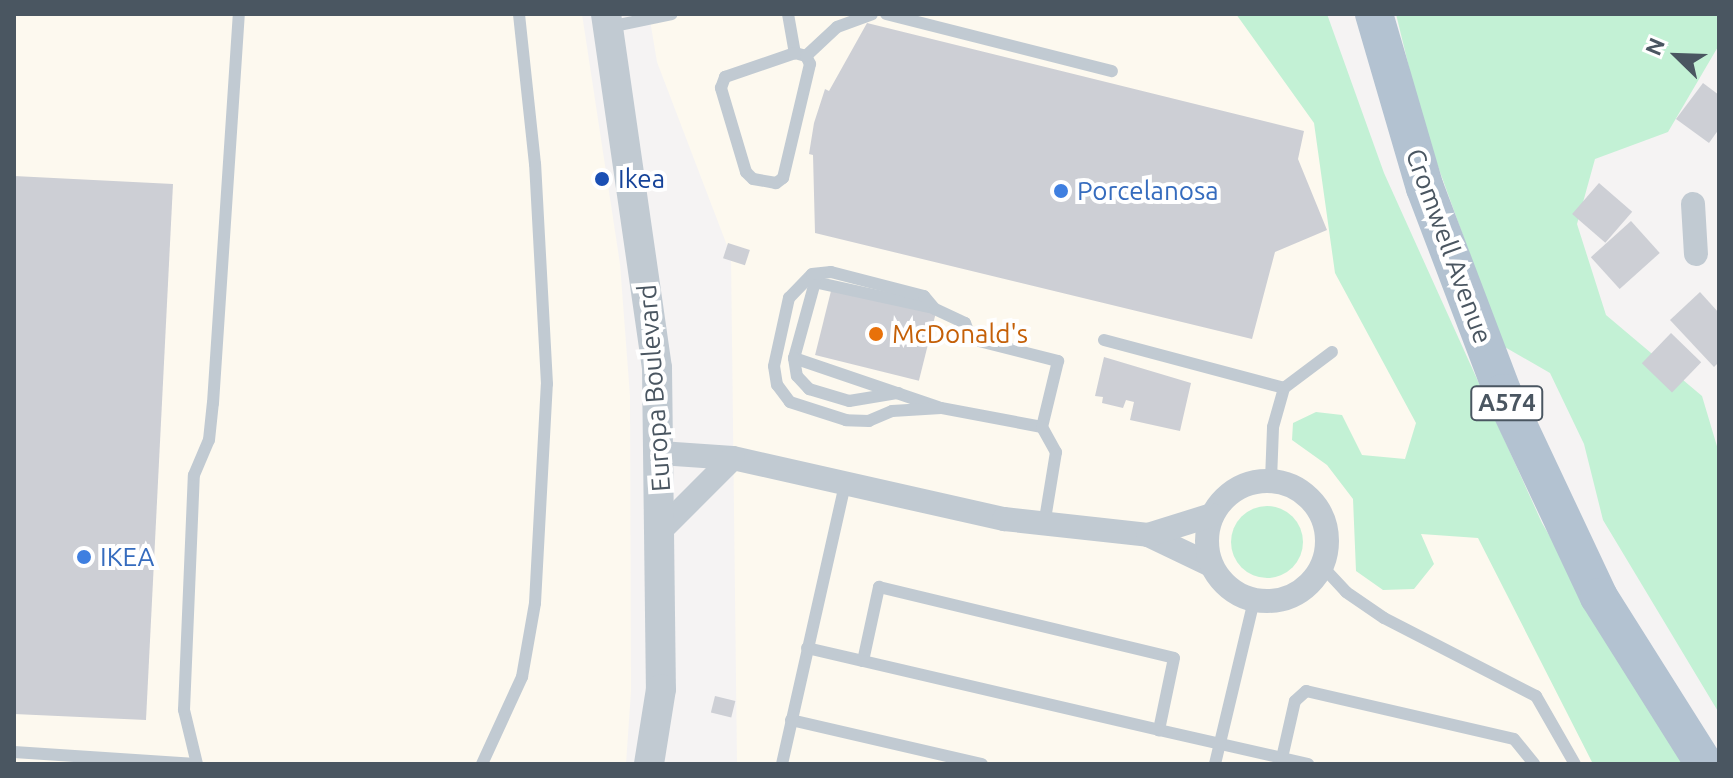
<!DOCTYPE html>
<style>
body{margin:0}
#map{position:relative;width:1733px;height:778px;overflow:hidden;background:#f5f3f3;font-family:Ubuntu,sans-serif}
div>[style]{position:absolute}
.commercial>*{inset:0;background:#fdf9ef}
.green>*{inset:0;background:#c3f1d5}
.round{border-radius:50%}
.building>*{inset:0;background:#cdcfd5;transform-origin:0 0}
.service>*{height:12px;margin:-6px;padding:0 6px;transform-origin:6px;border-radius:6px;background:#c1cad2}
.minor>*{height:24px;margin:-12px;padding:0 12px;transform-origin:12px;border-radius:12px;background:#c1cad2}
.minor>.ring{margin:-12px;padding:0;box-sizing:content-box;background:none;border:24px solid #c1cad2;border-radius:50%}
.tertiary>*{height:30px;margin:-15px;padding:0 15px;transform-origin:15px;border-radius:15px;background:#c1cad2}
.primary>*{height:38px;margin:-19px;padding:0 19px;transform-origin:19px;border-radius:19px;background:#b3c2d1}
.dots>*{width:22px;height:22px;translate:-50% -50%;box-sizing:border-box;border:4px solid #fff;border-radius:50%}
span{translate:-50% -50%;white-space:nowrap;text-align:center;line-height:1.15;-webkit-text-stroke:8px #fff;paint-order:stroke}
.shield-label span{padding:2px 6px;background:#fff;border:2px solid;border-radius:6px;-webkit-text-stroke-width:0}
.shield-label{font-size:24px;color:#4a5661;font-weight:700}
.transit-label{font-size:26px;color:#164399}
.left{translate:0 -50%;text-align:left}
.shop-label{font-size:26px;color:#366cbe}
.street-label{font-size:26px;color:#4a5661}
.food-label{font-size:26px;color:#c56008}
.frame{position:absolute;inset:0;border:16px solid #4a5661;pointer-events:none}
.north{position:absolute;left:1637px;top:16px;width:80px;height:80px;-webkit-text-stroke:6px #fff;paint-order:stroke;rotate:293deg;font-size:22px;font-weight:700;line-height:32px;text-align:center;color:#4a5661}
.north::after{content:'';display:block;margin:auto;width:28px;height:36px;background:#4a5661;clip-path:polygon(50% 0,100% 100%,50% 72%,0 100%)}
</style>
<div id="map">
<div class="commercial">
<div style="clip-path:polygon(14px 14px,582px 14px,620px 264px,630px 396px,631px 691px,626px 764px,14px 764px)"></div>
<div style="clip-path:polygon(649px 14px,1276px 14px,1641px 764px,737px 764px,731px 256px,657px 62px)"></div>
</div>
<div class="green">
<div style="clip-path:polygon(1236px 14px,1327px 14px,1384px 173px,1542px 523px,1683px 764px,1593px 764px,1478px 538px,1421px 534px,1434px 564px,1414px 589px,1383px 590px,1356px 571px,1353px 499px,1327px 465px,1292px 440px,1293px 423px,1316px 412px,1342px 415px,1362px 455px,1405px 459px,1416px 423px,1335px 273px,1314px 123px)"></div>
<div style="clip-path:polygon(1396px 14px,1719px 14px,1719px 45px,1668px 132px,1595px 159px,1577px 224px,1606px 315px,1702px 396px,1719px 453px,1719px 713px,1603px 520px,1584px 444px,1550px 373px,1503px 346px,1423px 125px)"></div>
<div class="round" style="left:1231px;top:506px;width:72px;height:72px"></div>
</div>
<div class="building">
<div style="clip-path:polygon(867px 23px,1304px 131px,1298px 159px,1327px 230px,1275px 252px,1252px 339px,815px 233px,813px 155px,809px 154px,814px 123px,825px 89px,829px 91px)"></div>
<div style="clip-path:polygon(1703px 83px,1719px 95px,1719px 129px,1709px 143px,1676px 119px)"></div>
<div style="clip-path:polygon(14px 176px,173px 184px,146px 720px,14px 714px)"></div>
<div style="left:1599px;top:183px;width:44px;height:41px;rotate:41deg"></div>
<div style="left:1631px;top:221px;width:43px;height:54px;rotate:48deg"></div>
<div style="left:728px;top:243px;width:23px;height:16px;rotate:18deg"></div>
<div style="left:832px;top:287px;width:107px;height:70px;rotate:14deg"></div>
<div style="clip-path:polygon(1700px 292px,1719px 313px,1719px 362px,1714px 367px,1670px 320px)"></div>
<div style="left:1671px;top:333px;width:42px;height:42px;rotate:44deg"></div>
<div style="clip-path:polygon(1104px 357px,1191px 383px,1180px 431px,1130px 420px,1134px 402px,1126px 400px,1123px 408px,1102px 403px,1103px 397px,1095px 396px)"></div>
<div style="left:715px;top:696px;width:21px;height:17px;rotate:14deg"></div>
</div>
<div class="service">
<div style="left:788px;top:14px;width:40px;rotate:80deg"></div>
<div style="left:886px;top:14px;width:233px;rotate:14.2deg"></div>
<div style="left:609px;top:27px;width:64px;rotate:-11.7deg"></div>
<div style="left:795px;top:53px;width:11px;rotate:15deg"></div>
<div style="left:806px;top:56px;width:9px;rotate:63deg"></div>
<div style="left:810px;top:64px;width:117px;rotate:103.3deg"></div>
<div style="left:783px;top:178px;width:9px;rotate:144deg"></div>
<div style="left:776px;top:183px;width:23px;rotate:-170deg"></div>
<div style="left:753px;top:179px;width:10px;rotate:-135deg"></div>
<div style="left:746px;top:172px;width:88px;rotate:-106.6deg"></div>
<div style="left:721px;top:88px;width:12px;rotate:-70deg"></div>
<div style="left:725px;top:77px;width:74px;rotate:-18.9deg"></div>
<div style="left:806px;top:56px;width:42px;rotate:-43.1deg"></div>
<div style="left:837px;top:27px;width:37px;rotate:-20deg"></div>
<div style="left:933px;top:308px;width:121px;rotate:-167.6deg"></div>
<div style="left:815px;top:282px;width:79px;rotate:105.4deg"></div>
<div style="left:794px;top:358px;width:152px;rotate:18.8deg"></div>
<div style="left:1104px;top:340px;width:186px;rotate:14.9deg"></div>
<div style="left:794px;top:358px;width:18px;rotate:81deg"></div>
<div style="left:797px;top:376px;width:18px;rotate:47deg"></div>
<div style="left:809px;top:389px;width:42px;rotate:16.7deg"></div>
<div style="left:849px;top:401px;width:50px;rotate:-9.3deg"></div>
<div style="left:1042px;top:427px;width:103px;rotate:-169.3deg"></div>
<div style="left:941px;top:408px;width:49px;rotate:176.5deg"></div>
<div style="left:892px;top:411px;width:25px;rotate:157deg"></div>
<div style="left:869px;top:421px;width:23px;rotate:-178deg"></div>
<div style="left:846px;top:420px;width:59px;rotate:-162.2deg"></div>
<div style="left:790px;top:402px;width:21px;rotate:-127deg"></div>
<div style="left:777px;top:385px;width:19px;rotate:-99deg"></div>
<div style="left:774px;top:366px;width:70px;rotate:-77.6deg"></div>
<div style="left:789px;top:298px;width:33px;rotate:-46deg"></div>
<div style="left:812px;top:274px;width:19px;rotate:-6deg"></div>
<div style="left:831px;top:272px;width:96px;rotate:14.5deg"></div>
<div style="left:924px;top:296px;width:17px;rotate:50deg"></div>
<div style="left:935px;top:309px;width:33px;rotate:25deg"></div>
<div style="left:965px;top:323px;width:17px;rotate:69deg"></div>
<div style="left:971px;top:339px;width:90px;rotate:14.2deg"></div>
<div style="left:1058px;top:361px;width:68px;rotate:103.6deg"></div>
<div style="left:1042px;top:427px;width:29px;rotate:61deg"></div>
<div style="left:1056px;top:452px;width:74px;rotate:99.3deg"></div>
<div style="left:1271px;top:480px;width:53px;rotate:-87.8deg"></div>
<div style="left:1273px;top:427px;width:41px;rotate:-74.2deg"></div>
<div style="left:1284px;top:388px;width:60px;rotate:-36.9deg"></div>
<div style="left:1322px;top:566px;width:35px;rotate:47deg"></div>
<div style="left:1346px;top:592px;width:46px;rotate:34.4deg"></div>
<div style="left:1384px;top:618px;width:171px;rotate:27.2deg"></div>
<div style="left:1536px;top:696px;width:78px;rotate:60.2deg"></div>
<div style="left:807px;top:648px;width:57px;rotate:13.1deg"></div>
<div style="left:863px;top:661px;width:76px;rotate:-77.8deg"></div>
<div style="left:879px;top:587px;width:303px;rotate:13.5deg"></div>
<div style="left:1174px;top:658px;width:74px;rotate:101.8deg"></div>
<div style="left:1159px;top:730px;width:126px;rotate:12.8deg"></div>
<div style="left:1282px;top:758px;width:58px;rotate:-77.2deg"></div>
<div style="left:1295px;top:701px;width:15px;rotate:-42deg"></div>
<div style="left:1306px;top:691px;width:213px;rotate:13deg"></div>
<div style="left:1514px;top:739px;width:32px;rotate:51deg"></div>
<div style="left:863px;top:661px;width:304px;rotate:13.1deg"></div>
<div style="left:791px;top:720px;width:196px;rotate:13deg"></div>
<div style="left:14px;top:752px;width:182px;rotate:3.8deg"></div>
<div style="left:1282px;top:758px;width:27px;rotate:13deg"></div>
<div style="left:197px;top:764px;width:56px;rotate:-103.5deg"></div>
<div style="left:184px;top:710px;width:235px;rotate:-87.6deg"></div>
<div style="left:194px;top:475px;width:38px;rotate:-67deg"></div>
<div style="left:209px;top:440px;width:37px;rotate:-84deg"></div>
<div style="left:213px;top:403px;width:390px;rotate:-86.2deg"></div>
<div style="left:482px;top:764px;width:96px;rotate:-65.3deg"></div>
<div style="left:522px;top:677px;width:75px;rotate:-80deg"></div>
<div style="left:535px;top:603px;width:219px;rotate:-86.9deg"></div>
<div style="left:547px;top:384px;width:220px;rotate:-93.1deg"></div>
<div style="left:535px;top:164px;width:151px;rotate:-96.1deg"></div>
<div style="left:782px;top:764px;width:287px;rotate:-77.3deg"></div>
<div style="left:1215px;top:764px;width:169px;rotate:-76.6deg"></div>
</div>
<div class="minor">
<div style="left:1693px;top:204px;width:50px;rotate:86.6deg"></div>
<div style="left:660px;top:453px;width:73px;rotate:3.9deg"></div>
<div style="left:733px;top:458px;width:278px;rotate:12.7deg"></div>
<div style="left:1004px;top:519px;width:145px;rotate:6.3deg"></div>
<div style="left:1148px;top:535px;width:70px;rotate:25.5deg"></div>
<div class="ring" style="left:1207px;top:481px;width:96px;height:96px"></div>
<div style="left:662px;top:529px;width:100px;rotate:-45deg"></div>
<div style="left:1148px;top:535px;width:67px;rotate:-17.4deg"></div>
</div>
<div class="tertiary">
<div style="left:606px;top:14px;width:358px;rotate:81.8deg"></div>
<div style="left:657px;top:368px;width:321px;rotate:89.3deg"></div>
<div style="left:661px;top:689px;width:76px;rotate:99.1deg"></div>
</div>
<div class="primary">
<div style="left:1374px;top:14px;width:181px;rotate:73.7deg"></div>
<div style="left:1425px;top:188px;width:219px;rotate:69.2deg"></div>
<div style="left:1503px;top:393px;width:225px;rotate:64.8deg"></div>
<div style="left:1599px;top:597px;width:197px;rotate:57.8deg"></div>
</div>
<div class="dots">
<div style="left:602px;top:179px;background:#1a4fb4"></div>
<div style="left:1061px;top:191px;background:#3f7fe0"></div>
<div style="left:876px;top:334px;background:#e8710a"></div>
<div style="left:84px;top:557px;background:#3f7fe0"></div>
</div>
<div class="shield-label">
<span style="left:1507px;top:403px">A574</span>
</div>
<div class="transit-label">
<span class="left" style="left:618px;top:179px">Ikea</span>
</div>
<div class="shop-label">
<span class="left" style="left:1077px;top:191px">Porcelanosa</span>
<span class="left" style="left:100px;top:557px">IKEA</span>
</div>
<div class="street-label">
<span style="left:1449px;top:246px;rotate:70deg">Cromwell Avenue</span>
<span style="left:654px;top:388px;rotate:-94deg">Europa Boulevard</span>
</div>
<div class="food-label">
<span class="left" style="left:892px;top:334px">McDonald's</span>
</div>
<div class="frame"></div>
<div class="north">N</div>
</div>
